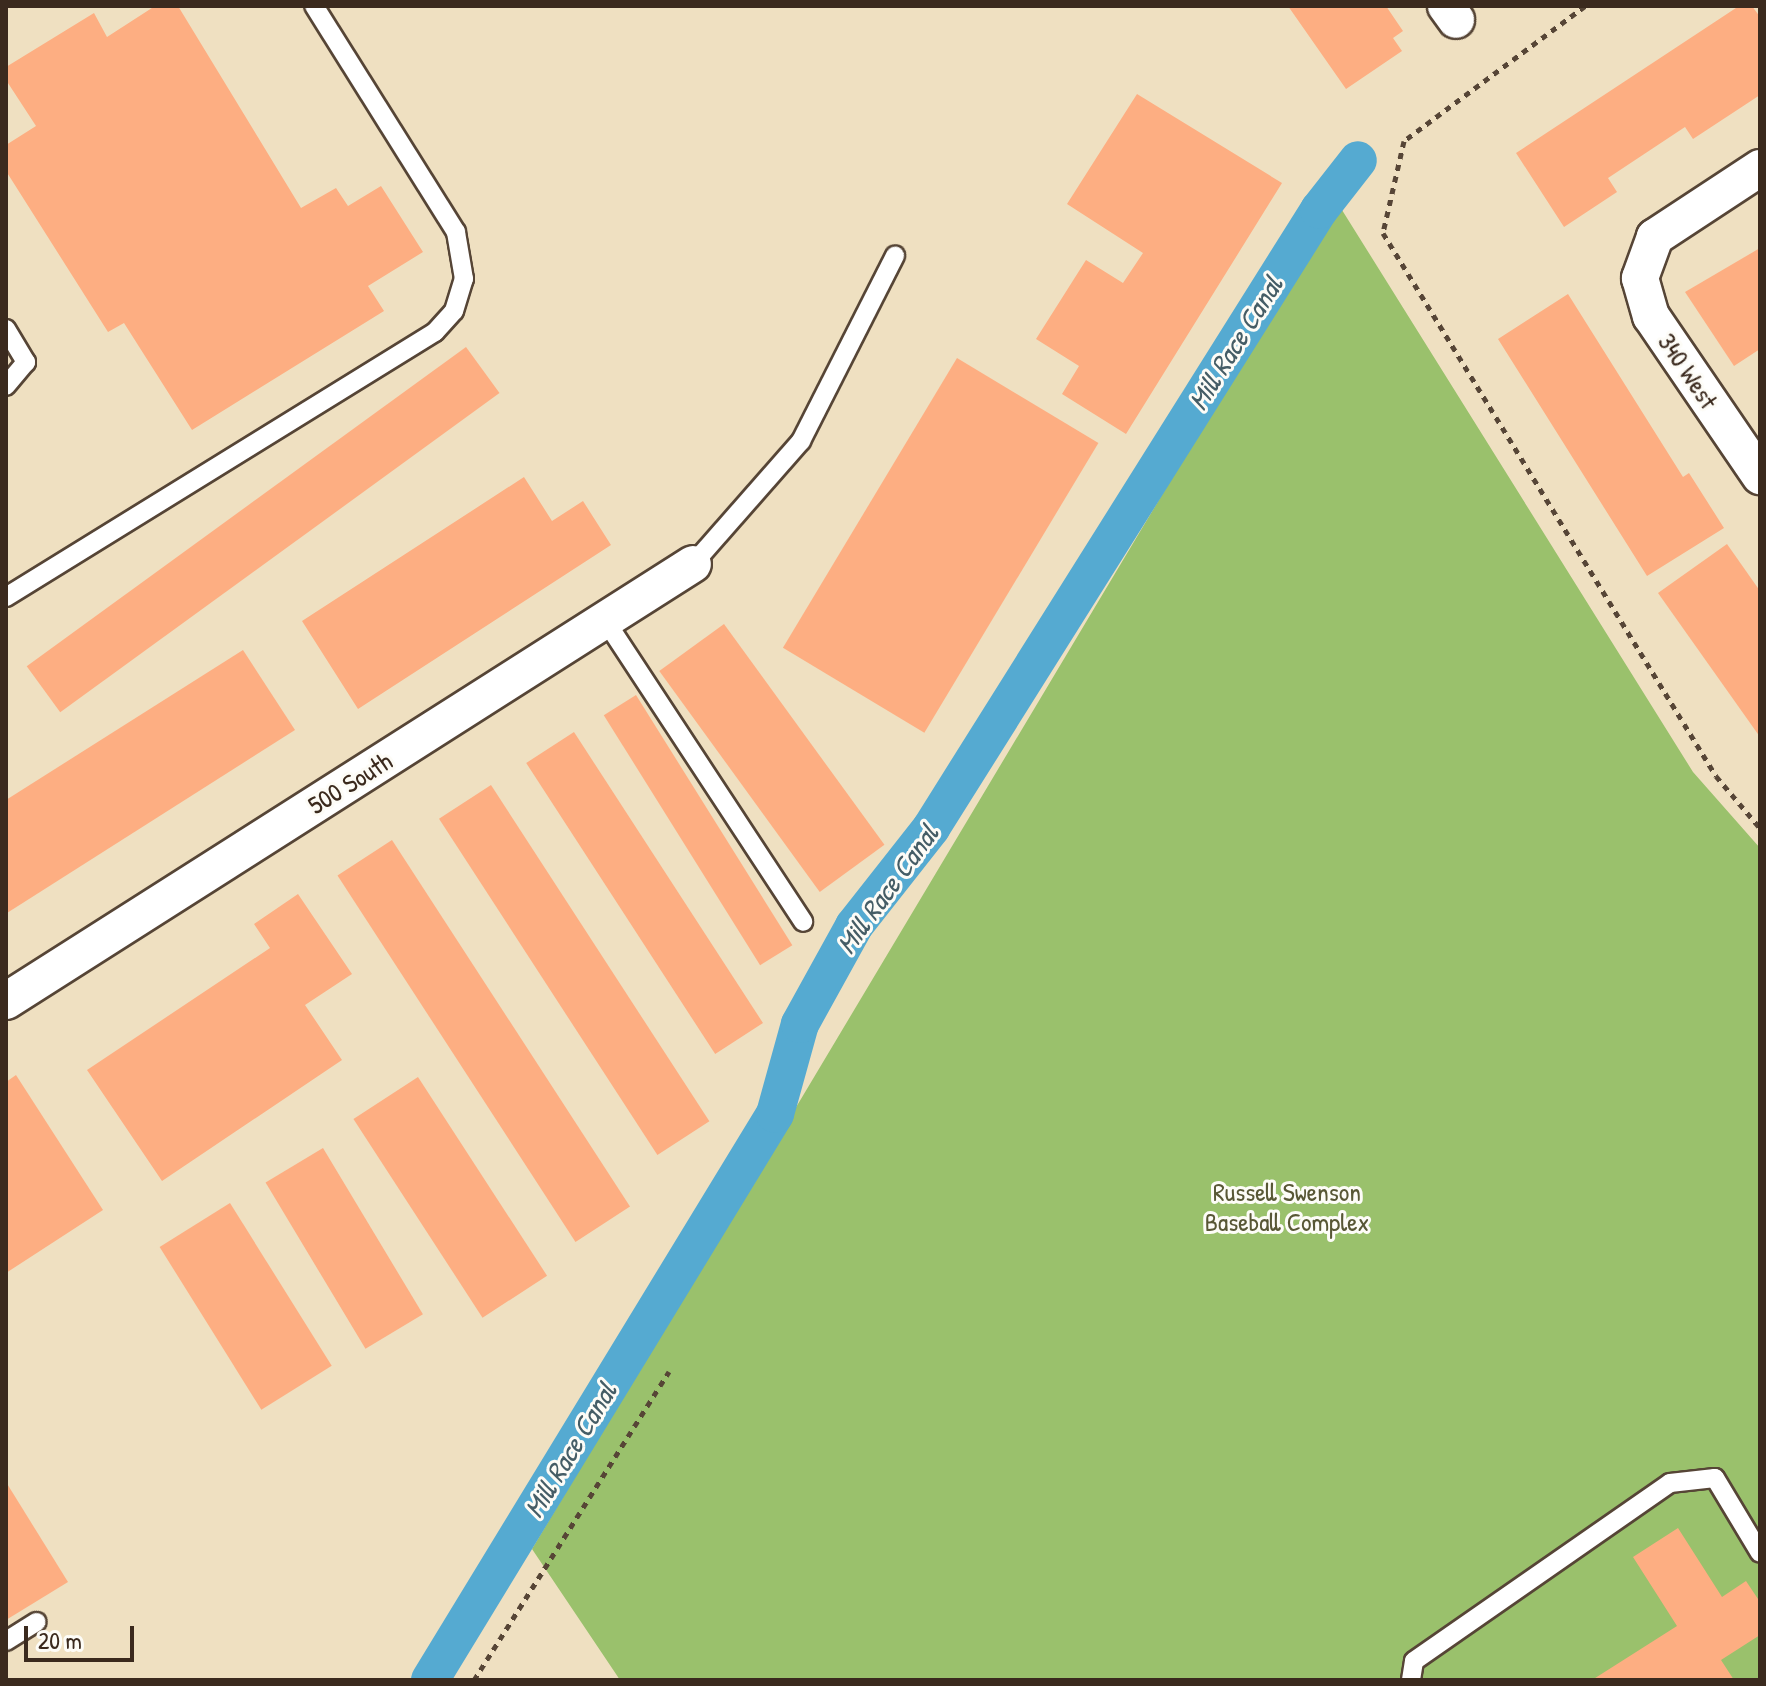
<!DOCTYPE html>
<style>
body{margin:0}
#map{position:relative;width:1766px;height:1686px;overflow:hidden;background:#efe0c1;font-family:"Patrick Hand",sans-serif}
div>[style]{position:absolute}
.green>*{inset:0;background:#9ac16c}
.canal>*{height:38px;margin:-19px;padding:0 19px;transform-origin:19px;border-radius:19px;background:#55aad1}
.building>*{inset:0;background:#fdae82;transform-origin:0 0}
.path>*{height:5px;margin-top:-2.5px;transform-origin:0;background:repeating-linear-gradient(90deg,#564536 0 6px,transparent 0 12px)}
.roads{filter:drop-shadow(2px 0 #564536) drop-shadow(-2px 0 #564536) drop-shadow(0 2px #564536) drop-shadow(0 -2px #564536)}
.lane>*{height:18px;margin:-9px;padding:0 9px;transform-origin:9px;border-radius:9px;background:#fff}
.street>*{height:36px;margin:-18px;padding:0 18px;transform-origin:18px;border-radius:18px;background:#fff}
span{translate:-50% -50%;white-space:nowrap;text-align:center;line-height:1.15;-webkit-text-stroke:6px #fdfcf7;paint-order:stroke}
.street-label{font-size:26px;color:#3b2a1e}
.park-label{font-size:26px;color:#585735}
.water-label{font-size:28px;color:#455d66;font-style:italic}
.frame{position:absolute;inset:0;border:8px solid #3b2a1e;pointer-events:none}
.scale{position:absolute;left:24px;top:1626px;width:110px;height:36px;box-sizing:border-box;border:4px solid #3b2a1e;border-top:0;padding-left:10px;font-size:24px;line-height:28px;white-space:nowrap;color:#3b2a1e;-webkit-text-stroke:6px #fdfcf7;paint-order:stroke}
</style>
<div id="map">
<div class="green">
<div style="clip-path:polygon(1337px 202px,1693px 772px,1760px 848px,1760px 1680px,620px 1680px,532px 1549px)"></div>
</div>
<div class="canal">
<div style="left:430px;top:1680px;width:663px;rotate:-58.64deg"></div>
<div style="left:775px;top:1114px;width:93px;rotate:-74.5deg"></div>
<div style="left:800px;top:1024px;width:112px;rotate:-61.1deg"></div>
<div style="left:854px;top:926px;width:125px;rotate:-51.8deg"></div>
<div style="left:931px;top:828px;width:730px;rotate:-57.88deg"></div>
<div style="left:1319px;top:210px;width:63px;rotate:-52deg"></div>
</div>
<div class="building">
<div style="clip-path:polygon(155px 6px,178px 6px,301px 208px,336px 188px,348px 206px,381px 186px,423px 252px,368px 286px,384px 311px,192px 430px,124px 323px,108px 332px,6px 171px,6px 145px,36px 126px,6px 80px,6px 67px,94px 13px,107px 37px)"></div>
<div style="clip-path:polygon(1288px 6px,1386px 6px,1403px 31px,1393px 38px,1402px 51px,1346px 89px)"></div>
<div style="clip-path:polygon(1739px 6px,1752px 6px,1760px 17px,1760px 95px,1693px 139px,1685px 127px,1608px 178px,1617px 192px,1564px 227px,1516px 153px)"></div>
<div style="clip-path:polygon(1137px 94px,1282px 183px,1126px 434px,1062px 394px,1079px 366px,1036px 339px,1086px 260px,1123px 283px,1143px 253px,1067px 204px)"></div>
<div style="clip-path:polygon(1760px 248px,1760px 349px,1734px 366px,1685px 292px)"></div>
<div style="clip-path:polygon(1568px 294px,1683px 477px,1689px 473px,1724px 528px,1647px 576px,1498px 339px)"></div>
<div style="left:466px;top:347px;width:57px;height:543px;rotate:54deg"></div>
<div style="left:957px;top:358px;width:165px;height:338px;rotate:31deg"></div>
<div style="clip-path:polygon(524px 477px,552px 521px,583px 501px,611px 545px,358px 709px,302px 621px)"></div>
<div style="clip-path:polygon(1727px 544px,1760px 591px,1760px 737px,1658px 593px)"></div>
<div style="left:724px;top:624px;width:273px;height:80px;rotate:54deg"></div>
<div style="clip-path:polygon(243px 650px,295px 730px,7px 913px,6px 800px)"></div>
<div style="left:636px;top:695px;width:295px;height:38px;rotate:58deg"></div>
<div style="left:574px;top:732px;width:347px;height:57px;rotate:57deg"></div>
<div style="left:491px;top:785px;width:401px;height:62px;rotate:57deg"></div>
<div style="left:392px;top:840px;width:437px;height:65px;rotate:57deg"></div>
<div style="clip-path:polygon(298px 894px,352px 974px,305px 1005px,342px 1060px,162px 1181px,87px 1070px,270px 948px,254px 924px)"></div>
<div style="clip-path:polygon(16px 1075px,103px 1210px,6px 1273px,6px 1082px)"></div>
<div style="left:418px;top:1077px;width:237px;height:77px;rotate:57deg"></div>
<div style="left:323px;top:1148px;width:194px;height:67px;rotate:59deg"></div>
<div style="left:230px;top:1203px;width:192px;height:83px;rotate:58deg"></div>
<div style="clip-path:polygon(6px 1482px,68px 1582px,6px 1620px)"></div>
<div style="clip-path:polygon(1678px 1528px,1722px 1597px,1746px 1581px,1760px 1602px,1760px 1635px,1721px 1660px,1734px 1680px,1592px 1680px,1677px 1626px,1633px 1557px)"></div>
</div>
<div class="path">
<div style="left:1585px;top:6px;width:226px;rotate:143.3deg"></div>
<div style="left:1404px;top:141px;width:94px;rotate:102.9deg"></div>
<div style="left:1383px;top:233px;width:637px;rotate:58.48deg"></div>
<div style="left:1716px;top:776px;width:68px;rotate:49.8deg"></div>
<div style="left:474px;top:1680px;width:365px;rotate:-57.7deg"></div>
</div>
<div class="roads">
<div class="lane">
<div style="left:6px;top:329px;width:39px;rotate:59deg"></div>
<div style="left:26px;top:362px;width:31px;rotate:130deg"></div>
<div style="left:693px;top:564px;width:164px;rotate:-48.7deg"></div>
<div style="left:801px;top:441px;width:208px;rotate:-63.1deg"></div>
<div style="left:6px;top:597px;width:504px;rotate:-31.7deg"></div>
<div style="left:435px;top:332px;width:28px;rotate:-48deg"></div>
<div style="left:454px;top:311px;width:34px;rotate:-73deg"></div>
<div style="left:464px;top:279px;width:48px;rotate:-99.7deg"></div>
<div style="left:456px;top:232px;width:267px;rotate:-122.1deg"></div>
<div style="left:605px;top:620px;width:361px;rotate:56.7deg"></div>
<div style="left:6px;top:1641px;width:36px;rotate:-32deg"></div>
<div style="left:1411px;top:1680px;width:19px;rotate:-81deg"></div>
<div style="left:1414px;top:1661px;width:312px;rotate:-34.8deg"></div>
<div style="left:1670px;top:1483px;width:45px;rotate:-6.3deg"></div>
<div style="left:1715px;top:1478px;width:87px;rotate:59deg"></div>
</div>
<div class="street">
<div style="left:1446px;top:6px;width:17px;rotate:54deg"></div>
<div style="left:1760px;top:168px;width:126px;rotate:146.7deg"></div>
<div style="left:1655px;top:237px;width:44px;rotate:110.1deg"></div>
<div style="left:1640px;top:278px;width:40px;rotate:74deg"></div>
<div style="left:1651px;top:316px;width:194px;rotate:55.7deg"></div>
<div style="left:6px;top:1001px;width:814px;rotate:-32.46deg"></div>
</div>
</div>
<div class="street-label">
<span style="left:1688px;top:371px;rotate:56deg">340 West</span>
<span style="left:350px;top:783px;rotate:-32deg">500 South</span>
</div>
<div class="park-label">
<span style="left:1287px;top:1207px">Russell Swenson<br>Baseball Complex</span>
</div>
<div class="water-label">
<span style="left:1235px;top:343px;rotate:-58deg">Mill Race Canal</span>
<span style="left:887px;top:889px;rotate:-54deg">Mill Race Canal</span>
<span style="left:570px;top:1450px;rotate:-59deg">Mill Race Canal</span>
</div>
<div class="frame"></div>
<div class="scale">20 m</div>
</div>
